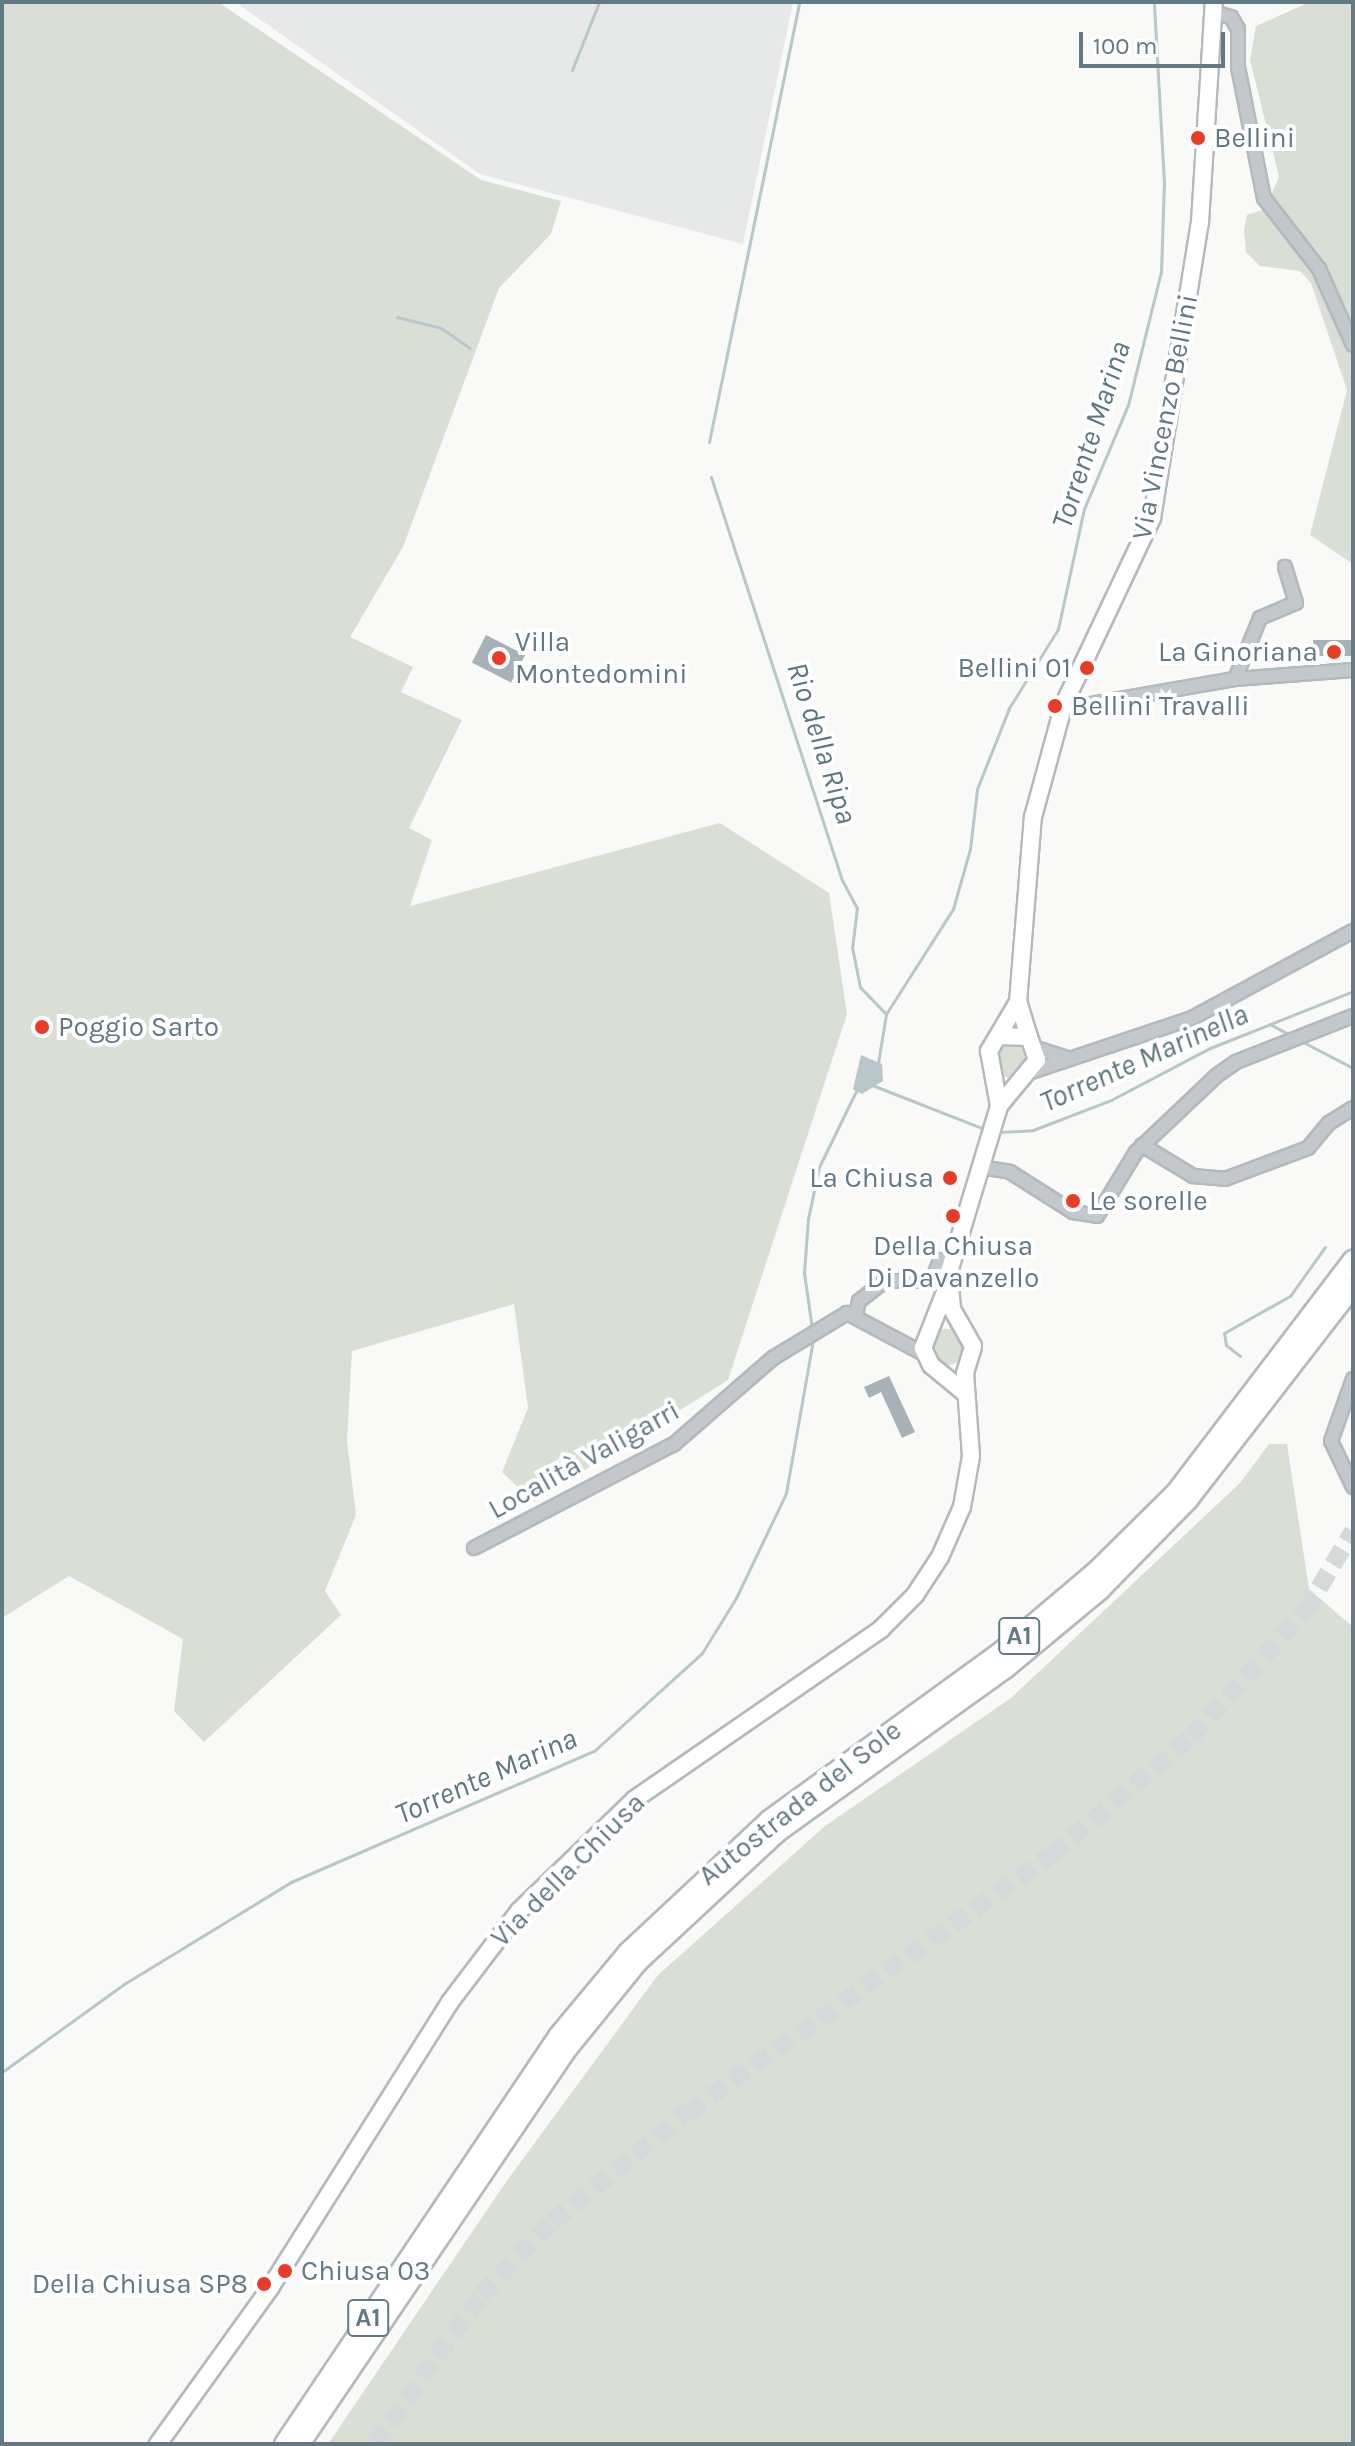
<!DOCTYPE html>
<meta charset="utf-8">
<style>
body{margin:0}
#map{position:relative;width:1355px;height:2446px;overflow:hidden;background:#f9f9f7;font-family:Karla,sans-serif}
div>[style]{position:absolute}
.built>*{inset:0;background:#e7e9e8}
.green>*{inset:0;background:#dadfd6}
.round{border-radius:50%}
.water>*{inset:0;background:#b8c7ca}
.stream>*{height:3px;margin:-1.5px;padding:0 1.5px;transform-origin:1.5px;border-radius:1.5px;background:#b8c7ca}
.building>*{inset:0;background:#a6b2b7;transform-origin:0 0}
.highway-tunnel>*{height:18px;margin-top:-9px;transform-origin:0;background:repeating-linear-gradient(90deg,#d4d9da 0 18px,transparent 0 27px)}
.roads{filter:drop-shadow(2px 0 #b3babe) drop-shadow(-2px 0 #b3babe) drop-shadow(0 2px #b3babe) drop-shadow(0 -2px #b3babe)}
.minor>*{height:12px;margin:-6px;padding:0 6px;transform-origin:6px;border-radius:6px;background:#c2c8cb}
.major>*{height:16px;margin:-8px;padding:0 8px;transform-origin:8px;border-radius:8px;background:#fff}
.highway>*{height:18px;margin:-9px;padding:0 9px;transform-origin:9px;border-radius:9px;background:#fff}
.dots>*{width:22px;height:22px;translate:-50% -50%;box-sizing:border-box;border:4px solid #fff;border-radius:50%}
span{translate:-50% -50%;white-space:nowrap;text-align:center;line-height:1.15;-webkit-text-stroke:8px #fff;paint-order:stroke}
.shield-label span{padding:2px 6px;background:#fff;border:2px solid;border-radius:6px;-webkit-text-stroke-width:0}
.shield-label{font-size:26px;color:#637983;font-weight:700}
.poi-label{font-size:28px;color:#637983}
.left{translate:0 -50%;text-align:left}
.right{translate:-100% -50%;text-align:right}
.street-label{font-size:28px;color:#637983}
.water-label{font-size:30px;color:#5e787d;font-style:italic}
.frame{position:absolute;inset:0;border:4px solid #637983;pointer-events:none}
.scale{position:absolute;left:1079px;top:32px;width:146px;height:36px;box-sizing:border-box;border:4px solid #637983;border-top:0;padding-left:10px;font-size:24px;line-height:28px;white-space:nowrap;color:#637983;-webkit-text-stroke:6px #fff;paint-order:stroke}
</style>
<div id="map">
<div class="built">
<div style="clip-path:polygon(235px 2px,793px 2px,743px 244px,480px 174px)"></div>
</div>
<div class="green">
<div style="clip-path:polygon(2px 2px,218px 2px,481px 180px,561px 201px,551px 234px,499px 288px,403px 547px,350px 637px,413px 667px,401px 692px,462px 720px,409px 828px,432px 840px,410px 906px,720px 823px,829px 893px,847px 1014px,728px 1380px,534px 1502px,502px 1472px,528px 1408px,514px 1304px,352px 1351px,347px 1441px,356px 1515px,325px 1591px,341px 1615px,204px 1742px,174px 1711px,183px 1639px,69px 1576px,2px 1618px)"></div>
<div style="clip-path:polygon(1310px 2px,1353px 2px,1353px 564px,1310px 535px,1347px 390px,1311px 283px,1300px 271px,1260px 266px,1246px 252px,1244px 231px,1247px 215px,1265px 209px,1279px 177px,1250px 60px,1256px 26px)"></div>
<div style="clip-path:polygon(999px 1036px,1036px 1048px,1015px 1080px,997px 1074px,991px 1045px)"></div>
<div class="round" style="left:929px;top:1329px;width:36px;height:36px"></div>
<div style="clip-path:polygon(1269px 1444px,1287px 1444px,1309px 1589px,1353px 1627px,1353px 2444px,328px 2444px,506px 2182px,658px 1975px,825px 1826px,1011px 1698px,1240px 1483px)"></div>
</div>
<div class="water">
<div style="clip-path:polygon(861px 1055px,882px 1064px,883px 1081px,862px 1094px,853px 1089px)"></div>
</div>
<div class="stream">
<div style="left:572px;top:70px;width:73px;rotate:-68.3deg"></div>
<div style="left:397px;top:317px;width:45px;rotate:14deg"></div>
<div style="left:441px;top:328px;width:35px;rotate:35deg"></div>
<div style="left:709px;top:442px;width:449px;rotate:-78.4deg"></div>
<div style="left:711px;top:477px;width:424px;rotate:72deg"></div>
<div style="left:842px;top:880px;width:32px;rotate:62deg"></div>
<div style="left:857px;top:908px;width:39px;rotate:97deg"></div>
<div style="left:852px;top:947px;width:41px;rotate:78.7deg"></div>
<div style="left:860px;top:987px;width:37px;rotate:46deg"></div>
<div style="left:1270px;top:1024px;width:21px;rotate:29deg"></div>
<div style="left:1303px;top:1042px;width:56px;rotate:27.5deg"></div>
<div style="left:878px;top:1063px;width:50px;rotate:-80.7deg"></div>
<div style="left:886px;top:1014px;width:125px;rotate:-57.5deg"></div>
<div style="left:953px;top:909px;width:62px;rotate:-74.2deg"></div>
<div style="left:970px;top:849px;width:60px;rotate:-83.3deg"></div>
<div style="left:977px;top:789px;width:87px;rotate:-68.4deg"></div>
<div style="left:1009px;top:708px;width:93px;rotate:-58.2deg"></div>
<div style="left:1058px;top:629px;width:123px;rotate:-77.8deg"></div>
<div style="left:1084px;top:509px;width:113px;rotate:-67.1deg"></div>
<div style="left:1128px;top:405px;width:137px;rotate:-76.1deg"></div>
<div style="left:1161px;top:272px;width:89px;rotate:-88.1deg"></div>
<div style="left:1164px;top:183px;width:181px;rotate:-93.2deg"></div>
<div style="left:872px;top:1085px;width:123px;rotate:21.4deg"></div>
<div style="left:999px;top:1132px;width:34px;rotate:-3deg"></div>
<div style="left:1033px;top:1130px;width:84px;rotate:-21deg"></div>
<div style="left:1111px;top:1100px;width:112px;rotate:-27.7deg"></div>
<div style="left:1210px;top:1048px;width:154px;rotate:-21.7deg"></div>
<div style="left:812px;top:1329px;width:57px;rotate:-98.1deg"></div>
<div style="left:804px;top:1273px;width:54px;rotate:-85.8deg"></div>
<div style="left:808px;top:1219px;width:53px;rotate:-78.1deg"></div>
<div style="left:819px;top:1167px;width:89px;rotate:-64deg"></div>
<div style="left:1240px;top:1356px;width:18px;rotate:-142deg"></div>
<div style="left:1226px;top:1345px;width:12px;rotate:-99deg"></div>
<div style="left:1224px;top:1333px;width:76px;rotate:-29.3deg"></div>
<div style="left:1290px;top:1296px;width:60px;rotate:-54.5deg"></div>
<div style="left:2px;top:2072px;width:150px;rotate:-35.8deg"></div>
<div style="left:124px;top:1984px;width:196px;rotate:-31.4deg"></div>
<div style="left:291px;top:1882px;width:330px;rotate:-23.4deg"></div>
<div style="left:594px;top:1751px;width:146px;rotate:-42.2deg"></div>
<div style="left:702px;top:1653px;width:65px;rotate:-58.3deg"></div>
<div style="left:736px;top:1598px;width:116px;rotate:-64.5deg"></div>
<div style="left:786px;top:1493px;width:155px;rotate:-80deg"></div>
</div>
<div class="building">
<div style="left:486px;top:635px;width:44px;height:31px;rotate:27deg"></div>
<div style="left:1353px;top:640px;width:16px;height:40px;rotate:90deg"></div>
<div style="clip-path:polygon(889px 1376px,915px 1432px,902px 1438px,881px 1392px,869px 1398px,864px 1387px)"></div>
</div>
<div class="highway-tunnel">
<div style="left:375px;top:2444px;width:183px;rotate:-54.6deg"></div>
<div style="left:481px;top:2295px;width:102px;rotate:-45.8deg"></div>
<div style="left:552px;top:2222px;width:175px;rotate:-39deg"></div>
<div style="left:688px;top:2112px;width:445px;rotate:-35.3deg"></div>
<div style="left:1051px;top:1855px;width:183px;rotate:-40.1deg"></div>
<div style="left:1191px;top:1737px;width:170px;rotate:-47.9deg"></div>
<div style="left:1305px;top:1611px;width:93px;rotate:-59deg"></div>
</div>
<div class="roads">
<div class="minor">
<div style="left:1213px;top:12px;width:19px;rotate:16deg"></div>
<div style="left:1231px;top:17px;width:14px;rotate:60deg"></div>
<div style="left:1238px;top:29px;width:38px;rotate:90deg"></div>
<div style="left:1238px;top:67px;width:134px;rotate:78.8deg"></div>
<div style="left:1264px;top:198px;width:90px;rotate:52.2deg"></div>
<div style="left:1319px;top:269px;width:83px;rotate:65.9deg"></div>
<div style="left:1235px;top:679px;width:66px;rotate:-67.7deg"></div>
<div style="left:1260px;top:618px;width:39px;rotate:-23deg"></div>
<div style="left:1296px;top:603px;width:38px;rotate:-107deg"></div>
<div style="left:1064px;top:704px;width:10px;rotate:17deg"></div>
<div style="left:1074px;top:707px;width:163px;rotate:-9.9deg"></div>
<div style="left:1235px;top:679px;width:118px;rotate:-4.4deg"></div>
<div style="left:1036px;top:1048px;width:35px;rotate:18deg"></div>
<div style="left:1031px;top:1072px;width:170px;rotate:-18.5deg"></div>
<div style="left:1192px;top:1018px;width:183px;rotate:-28.4deg"></div>
<div style="left:1142px;top:1145px;width:60px;rotate:31.3deg"></div>
<div style="left:1193px;top:1176px;width:32px;rotate:5deg"></div>
<div style="left:1225px;top:1179px;width:89px;rotate:-20.5deg"></div>
<div style="left:1308px;top:1148px;width:33px;rotate:-50deg"></div>
<div style="left:1329px;top:1123px;width:28px;rotate:-32deg"></div>
<div style="left:980px;top:1167px;width:30px;rotate:9deg"></div>
<div style="left:1010px;top:1172px;width:75px;rotate:32.4deg"></div>
<div style="left:1073px;top:1212px;width:24px;rotate:9deg"></div>
<div style="left:1097px;top:1216px;width:75px;rotate:-58.6deg"></div>
<div style="left:1136px;top:1152px;width:110px;rotate:-43.5deg"></div>
<div style="left:1216px;top:1076px;width:24px;rotate:-35deg"></div>
<div style="left:1236px;top:1062px;width:126px;rotate:-21.5deg"></div>
<div style="left:856px;top:1315px;width:14px;rotate:-78deg"></div>
<div style="left:859px;top:1301px;width:33px;rotate:-38deg"></div>
<div style="left:885px;top:1281px;width:47px"></div>
<div style="left:932px;top:1281px;width:22px;rotate:-69deg"></div>
<div style="left:940px;top:1260px;width:12px"></div>
<div style="left:1353px;top:1379px;width:66px;rotate:109.5deg"></div>
<div style="left:1331px;top:1441px;width:51px;rotate:64.4deg"></div>
<div style="left:474px;top:1548px;width:225px;rotate:-27.5deg"></div>
<div style="left:674px;top:1444px;width:131px;rotate:-41deg"></div>
<div style="left:773px;top:1358px;width:87px;rotate:-31.3deg"></div>
<div style="left:847px;top:1313px;width:87px;rotate:28deg"></div>
</div>
<div class="major">
<div style="left:1029px;top:1037px;width:37px;rotate:-107deg"></div>
<div style="left:1018px;top:1002px;width:186px;rotate:-85.4deg"></div>
<div style="left:1033px;top:817px;width:117px;rotate:-74.7deg"></div>
<div style="left:1064px;top:704px;width:206px;rotate:-64.7deg"></div>
<div style="left:1152px;top:518px;width:300px;rotate:-80.8deg"></div>
<div style="left:1200px;top:222px;width:220px;rotate:-86.4deg"></div>
<div style="left:999px;top:1106px;width:56px;rotate:-100.3deg"></div>
<div style="left:989px;top:1051px;width:57px;rotate:-59.4deg"></div>
<div style="left:947px;top:1287px;width:66px;rotate:111.5deg"></div>
<div style="left:923px;top:1348px;width:19px;rotate:65deg"></div>
<div style="left:931px;top:1365px;width:44px;rotate:39.5deg"></div>
<div style="left:158px;top:2444px;width:192px;rotate:-54.3deg"></div>
<div style="left:270px;top:2288px;width:338px;rotate:-57.8deg"></div>
<div style="left:450px;top:2002px;width:114px;rotate:-52.8deg"></div>
<div style="left:519px;top:1911px;width:161px;rotate:-44deg"></div>
<div style="left:635px;top:1799px;width:299px;rotate:-34.6deg"></div>
<div style="left:881px;top:1629px;width:48px;rotate:-45deg"></div>
<div style="left:915px;top:1595px;width:45px;rotate:-56.7deg"></div>
<div style="left:940px;top:1557px;width:55px;rotate:-66.3deg"></div>
<div style="left:962px;top:1507px;width:52px;rotate:-80deg"></div>
<div style="left:971px;top:1456px;width:83px;rotate:-94.1deg"></div>
<div style="left:965px;top:1373px;width:28px;rotate:-73deg"></div>
<div style="left:973px;top:1346px;width:43px;rotate:-119.6deg"></div>
<div style="left:952px;top:1309px;width:37px;rotate:-95deg"></div>
<div style="left:949px;top:1272px;width:173px;rotate:-73.2deg"></div>
<div style="left:999px;top:1106px;width:60px;rotate:-50.4deg"></div>
<div style="left:1037px;top:1060px;width:24px;rotate:-109deg"></div>
<div style="left:1029px;top:1037px;width:30px;rotate:-178deg"></div>
</div>
<div class="highway">
<div style="left:284px;top:2444px;width:491px;rotate:-56.1deg"></div>
<div style="left:558px;top:2036px;width:109px;rotate:-50.2deg"></div>
<div style="left:628px;top:1952px;width:193px;rotate:-43.1deg"></div>
<div style="left:769px;top:1820px;width:284px;rotate:-36deg"></div>
<div style="left:999px;top:1653px;width:126px;rotate:-40.2deg"></div>
<div style="left:1095px;top:1572px;width:114px;rotate:-44.6deg"></div>
<div style="left:1176px;top:1492px;width:292px;rotate:-52.7deg"></div>
<div style="left:300px;top:2444px;width:480px;rotate:-55.9deg"></div>
<div style="left:569px;top:2047px;width:109px;rotate:-50.9deg"></div>
<div style="left:638px;top:1962px;width:191px;rotate:-42.9deg"></div>
<div style="left:778px;top:1832px;width:279px;rotate:-35.7deg"></div>
<div style="left:1005px;top:1669px;width:124px;rotate:-39.7deg"></div>
<div style="left:1100px;top:1590px;width:127px;rotate:-45.6deg"></div>
<div style="left:1189px;top:1499px;width:268px;rotate:-52.3deg"></div>
</div>
</div>
<div class="dots">
<div style="left:1198px;top:138px;background:#ec3a25"></div>
<div style="left:1334px;top:652px;background:#ec3a25"></div>
<div style="left:499px;top:658px;background:#ec3a25"></div>
<div style="left:1087px;top:668px;background:#ec3a25"></div>
<div style="left:1055px;top:706px;background:#ec3a25"></div>
<div style="left:42px;top:1027px;background:#ec3a25"></div>
<div style="left:950px;top:1178px;background:#ec3a25"></div>
<div style="left:1073px;top:1201px;background:#ec3a25"></div>
<div style="left:953px;top:1216px;background:#ec3a25"></div>
<div style="left:285px;top:2271px;background:#ec3a25"></div>
<div style="left:264px;top:2284px;background:#ec3a25"></div>
</div>
<div class="shield-label">
<span style="left:1019px;top:1636px">A1</span>
<span style="left:368px;top:2318px">A1</span>
</div>
<div class="poi-label">
<span class="left" style="left:1214px;top:138px">Bellini</span>
<span class="left" style="left:515px;top:658px">Villa<br>Montedomini</span>
<span class="right" style="left:1318px;top:652px">La Ginoriana</span>
<span class="right" style="left:1071px;top:668px">Bellini 01</span>
<span class="left" style="left:1071px;top:706px">Bellini Travalli</span>
<span class="left" style="left:58px;top:1027px">Poggio Sarto</span>
<span class="right" style="left:934px;top:1178px">La Chiusa</span>
<span class="left" style="left:1089px;top:1201px">Le sorelle</span>
<span style="left:953px;top:1262px">Della Chiusa<br>Di Davanzello</span>
<span class="left" style="left:301px;top:2271px">Chiusa 03</span>
<span class="right" style="left:248px;top:2284px">Della Chiusa SP8</span>
</div>
<div class="street-label">
<span style="left:1165px;top:417px;rotate:-79deg">Via Vincenzo Bellini</span>
<span style="left:584px;top:1460px;rotate:-29deg">Località Valigarri</span>
<span style="left:800px;top:1803px;rotate:-38deg">Autostrada del Sole</span>
<span style="left:568px;top:1870px;rotate:-45deg">Via della Chiusa</span>
</div>
<div class="water-label">
<span style="left:1091px;top:435px;rotate:-72deg">Torrente Marina</span>
<span style="left:822px;top:743px;rotate:72deg">Rio della Ripa</span>
<span style="left:1144px;top:1058px;rotate:-24deg">Torrente Marinella</span>
<span style="left:486px;top:1776px;rotate:-24deg">Torrente Marina</span>
</div>
<div class="frame"></div>
<div class="scale">100 m</div>
</div>
